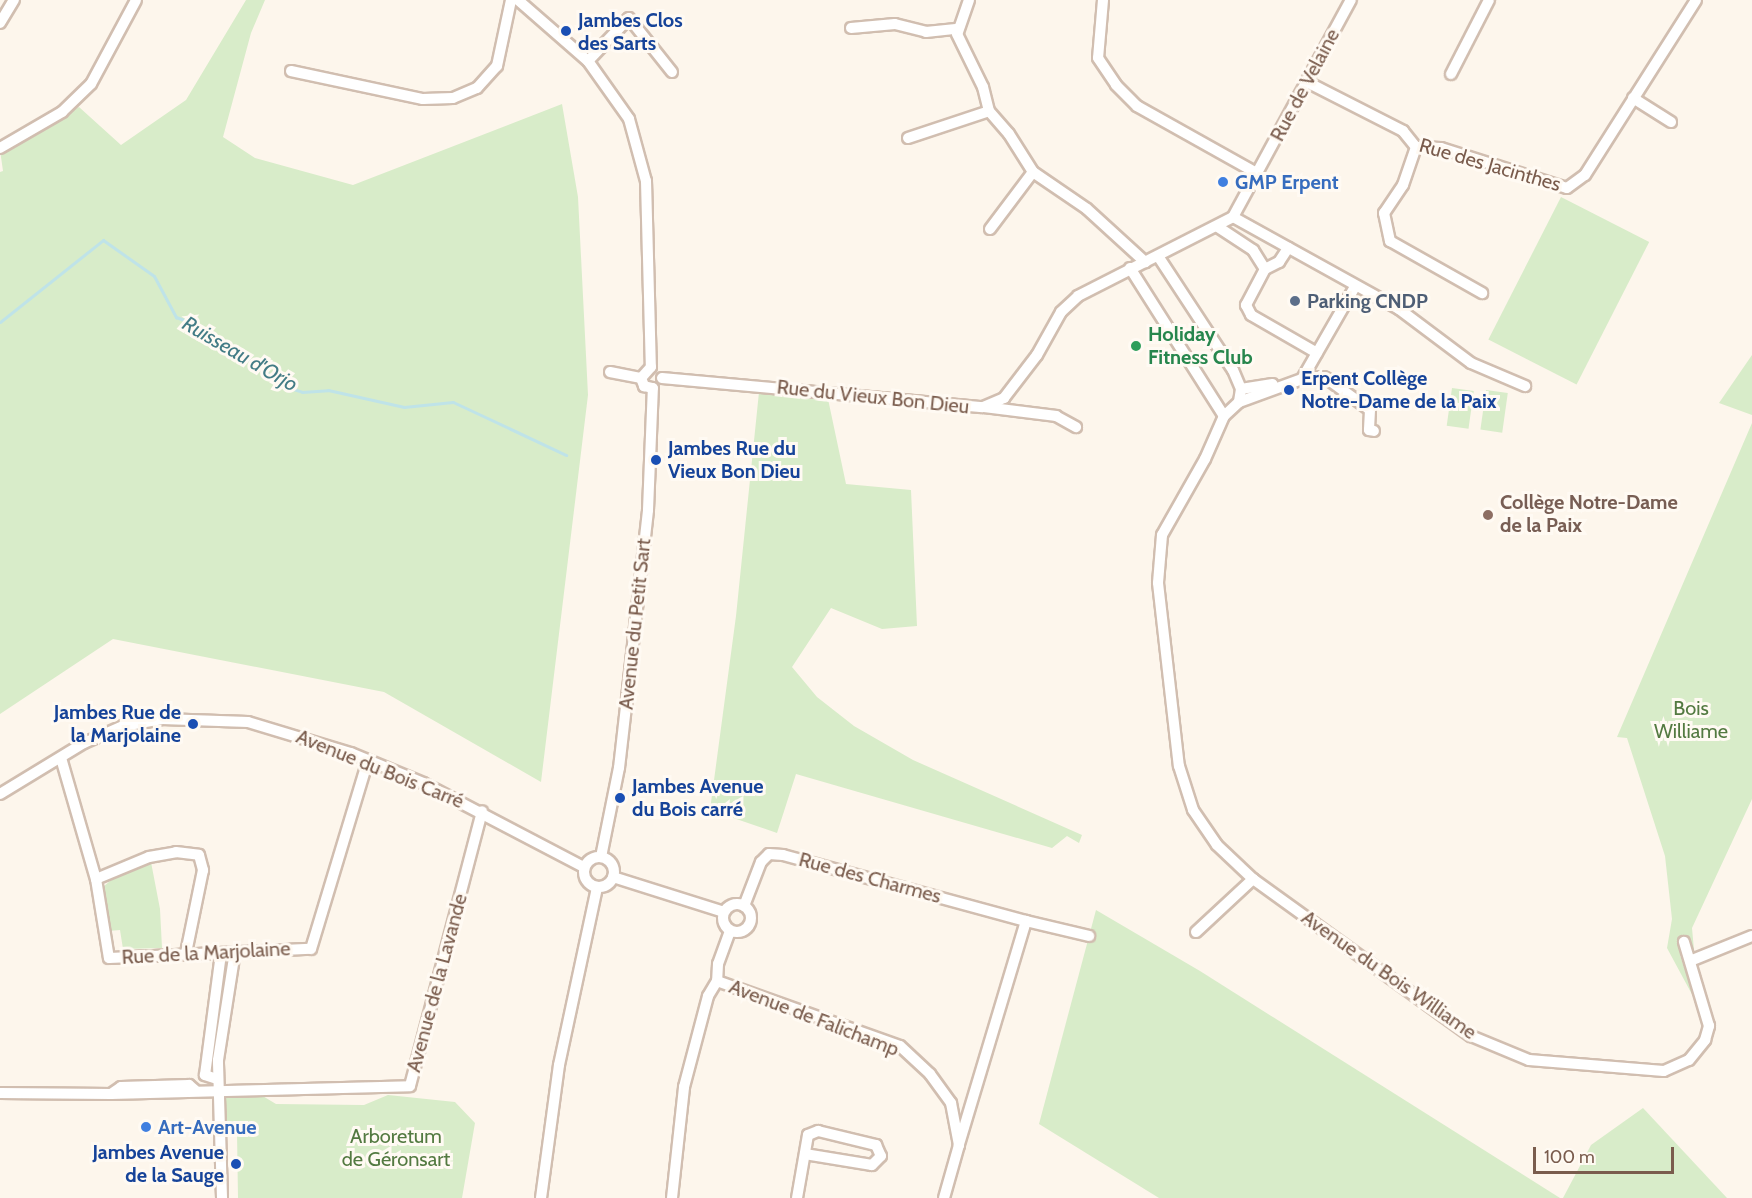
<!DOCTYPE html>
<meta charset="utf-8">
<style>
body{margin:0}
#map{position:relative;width:1752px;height:1198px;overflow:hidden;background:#fdf6ec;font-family:Cabin,sans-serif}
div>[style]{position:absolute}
.green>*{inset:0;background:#d8ecc9;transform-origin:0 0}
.stream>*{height:3px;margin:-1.5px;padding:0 1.5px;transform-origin:1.5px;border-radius:1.5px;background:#bfe3e8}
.roads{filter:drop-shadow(2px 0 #d1beb0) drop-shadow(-2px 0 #d1beb0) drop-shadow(0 2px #d1beb0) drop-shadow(0 -2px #d1beb0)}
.street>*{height:10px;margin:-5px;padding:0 5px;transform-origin:5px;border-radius:5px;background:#fff}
.street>.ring{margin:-5px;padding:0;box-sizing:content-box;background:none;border:10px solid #fff;border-radius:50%}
.dots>*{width:16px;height:16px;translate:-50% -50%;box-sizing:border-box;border:3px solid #fffaf3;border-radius:50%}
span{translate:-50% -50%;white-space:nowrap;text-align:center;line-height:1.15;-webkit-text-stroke:6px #fffaf3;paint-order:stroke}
.transit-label{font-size:20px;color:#164399;font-weight:700}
.left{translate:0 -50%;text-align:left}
.right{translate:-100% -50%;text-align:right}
.street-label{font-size:20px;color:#7a5c4d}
.shop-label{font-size:20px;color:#366cbe;font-weight:700}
.service-label{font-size:20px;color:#4e5e75;font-weight:700}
.leisure-label{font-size:20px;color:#27864d;font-weight:700}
.education-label{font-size:20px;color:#785e54;font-weight:700}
.park-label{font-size:20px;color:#537a41}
.water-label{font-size:21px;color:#437c86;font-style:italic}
.scale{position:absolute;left:1533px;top:1147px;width:141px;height:27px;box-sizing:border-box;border:3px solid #7a5c4d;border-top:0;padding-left:8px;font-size:18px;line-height:21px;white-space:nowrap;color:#7a5c4d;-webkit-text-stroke:4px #fffaf3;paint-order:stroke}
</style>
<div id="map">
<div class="green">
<div style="clip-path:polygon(246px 0,265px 0,251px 33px,223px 137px,255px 158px,353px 185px,562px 104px,578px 197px,588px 395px,541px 782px,384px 692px,113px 639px,0 714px,0 172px,3px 171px,0 150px,79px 107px,121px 145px,186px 100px)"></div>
<div style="left:1561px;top:197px;width:99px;height:160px;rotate:27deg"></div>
<div style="clip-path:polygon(1752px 355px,1752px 415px,1719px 403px)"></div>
<div style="left:1452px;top:388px;width:22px;height:38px;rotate:8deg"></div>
<div style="left:1486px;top:390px;width:22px;height:40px;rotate:8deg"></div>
<div style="clip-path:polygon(759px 392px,828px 399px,846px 484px,911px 490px,917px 626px,882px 629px,831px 608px,792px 667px,817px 697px,854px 726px,913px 760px,1082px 835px,1079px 843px,1067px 836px,1052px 848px,796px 774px,777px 833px,710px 810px,736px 616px)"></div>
<div style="clip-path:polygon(1752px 423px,1752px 799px,1692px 928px,1694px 950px,1680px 955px,1695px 1000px,1667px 948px,1672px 919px,1665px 856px,1627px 738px,1617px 737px)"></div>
<div style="clip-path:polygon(151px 862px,160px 909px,162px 948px,123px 949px,120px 930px,108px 931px,103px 887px,117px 875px)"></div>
<div style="clip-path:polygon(1096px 910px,1200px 971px,1560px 1198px,1159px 1198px,1039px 1124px)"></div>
<div style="clip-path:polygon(261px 1095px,276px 1104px,364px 1105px,388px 1095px,455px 1102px,475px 1123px,462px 1198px,238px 1198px,237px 1133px,226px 1122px,226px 1096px)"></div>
<div style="clip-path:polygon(1643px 1108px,1727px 1198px,1563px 1198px,1591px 1145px)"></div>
</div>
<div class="stream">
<div style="left:0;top:322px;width:132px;rotate:-38.5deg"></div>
<div style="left:103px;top:240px;width:62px;rotate:35.2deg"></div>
<div style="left:154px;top:276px;width:47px;rotate:61.8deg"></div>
<div style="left:176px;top:317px;width:30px;rotate:21deg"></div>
<div style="left:204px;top:328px;width:102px;rotate:35.4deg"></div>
<div style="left:287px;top:387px;width:16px;rotate:18deg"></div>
<div style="left:302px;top:392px;width:26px;rotate:-4deg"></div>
<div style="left:328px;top:390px;width:78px;rotate:12.6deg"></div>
<div style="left:404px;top:407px;width:49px;rotate:-5.8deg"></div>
<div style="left:453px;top:402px;width:125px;rotate:25.1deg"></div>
</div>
<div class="roads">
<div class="street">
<div style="left:518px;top:0;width:93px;rotate:41.1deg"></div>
<div style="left:588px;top:61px;width:71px;rotate:54.7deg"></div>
<div style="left:629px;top:119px;width:64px;rotate:74.7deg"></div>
<div style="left:646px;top:181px;width:186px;rotate:88.5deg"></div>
<div style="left:969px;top:0;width:36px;rotate:109deg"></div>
<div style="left:957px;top:34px;width:59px;rotate:63.9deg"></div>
<div style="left:983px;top:87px;width:25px;rotate:76deg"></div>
<div style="left:989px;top:111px;width:30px;rotate:49deg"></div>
<div style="left:1009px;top:134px;width:45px;rotate:57.7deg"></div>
<div style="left:1033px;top:172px;width:65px;rotate:34.4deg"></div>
<div style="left:1087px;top:209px;width:79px;rotate:42.4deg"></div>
<div style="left:1103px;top:0;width:58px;rotate:94.9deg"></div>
<div style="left:1098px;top:58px;width:32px;rotate:56deg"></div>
<div style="left:1116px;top:85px;width:30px;rotate:45deg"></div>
<div style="left:1137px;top:106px;width:139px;rotate:29.3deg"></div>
<div style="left:0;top:23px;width:27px;rotate:-59deg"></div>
<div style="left:851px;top:28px;width:44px;rotate:-5.2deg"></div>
<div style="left:895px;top:24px;width:32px;rotate:14deg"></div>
<div style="left:926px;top:32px;width:30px;rotate:-6deg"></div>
<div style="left:588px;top:61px;width:59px;rotate:-46.4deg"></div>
<div style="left:629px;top:18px;width:69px;rotate:51.5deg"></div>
<div style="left:291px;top:71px;width:135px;rotate:12deg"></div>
<div style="left:423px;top:99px;width:30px;rotate:-2deg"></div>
<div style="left:453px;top:98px;width:26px;rotate:-23deg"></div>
<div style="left:477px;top:88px;width:30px;rotate:-48deg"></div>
<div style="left:497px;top:66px;width:67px;rotate:-78deg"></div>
<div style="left:1451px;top:74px;width:83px;rotate:-62.8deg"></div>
<div style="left:1307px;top:82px;width:108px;rotate:27deg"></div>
<div style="left:1403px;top:131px;width:21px;rotate:51deg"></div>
<div style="left:1416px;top:147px;width:25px;rotate:2deg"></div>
<div style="left:1441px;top:148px;width:132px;rotate:17.6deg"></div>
<div style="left:1567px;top:188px;width:22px;rotate:-36deg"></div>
<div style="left:1585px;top:175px;width:207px;rotate:-57.6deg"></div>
<div style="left:1633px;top:98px;width:45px;rotate:32.3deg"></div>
<div style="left:908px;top:138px;width:85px;rotate:-18.4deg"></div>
<div style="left:1416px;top:147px;width:40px;rotate:108.9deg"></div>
<div style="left:1403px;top:185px;width:34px;rotate:124deg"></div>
<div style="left:1384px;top:213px;width:29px;rotate:78deg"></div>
<div style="left:1390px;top:241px;width:106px;rotate:29.5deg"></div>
<div style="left:0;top:148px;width:72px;rotate:-30.1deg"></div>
<div style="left:62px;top:112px;width:40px;rotate:-44deg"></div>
<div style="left:91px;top:84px;width:95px;rotate:-61.8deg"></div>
<div style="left:1233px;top:217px;width:190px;rotate:29deg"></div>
<div style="left:1399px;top:309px;width:90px;rotate:36.9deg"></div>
<div style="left:1471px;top:363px;width:59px;rotate:23.1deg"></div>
<div style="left:1218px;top:227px;width:42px;rotate:33.3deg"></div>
<div style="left:1253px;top:250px;width:22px;rotate:58deg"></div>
<div style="left:1265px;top:269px;width:41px;rotate:117.8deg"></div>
<div style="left:1246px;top:305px;width:11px;rotate:63deg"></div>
<div style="left:1251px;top:315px;width:76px;rotate:29.9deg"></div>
<div style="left:990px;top:229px;width:71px;rotate:-53deg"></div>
<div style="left:1158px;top:256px;width:136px;rotate:56.7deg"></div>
<div style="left:1233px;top:370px;width:21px;rotate:67deg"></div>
<div style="left:1241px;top:389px;width:13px;rotate:99deg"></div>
<div style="left:1130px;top:268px;width:175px;rotate:57.6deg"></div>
<div style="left:1265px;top:269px;width:16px;rotate:-27deg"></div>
<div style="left:1279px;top:262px;width:17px;rotate:-57deg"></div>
<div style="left:651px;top:367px;width:15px;rotate:132deg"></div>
<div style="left:641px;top:378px;width:9px;rotate:69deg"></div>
<div style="left:644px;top:386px;width:9px;rotate:13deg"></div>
<div style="left:610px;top:372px;width:32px;rotate:11deg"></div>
<div style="left:1324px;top:377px;width:22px;rotate:175deg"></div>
<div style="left:1302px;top:379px;width:67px;rotate:159.9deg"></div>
<div style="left:1239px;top:402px;width:21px;rotate:137deg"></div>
<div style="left:1224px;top:416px;width:47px;rotate:113.8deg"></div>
<div style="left:1205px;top:459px;width:87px;rotate:119.5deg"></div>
<div style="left:1162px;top:535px;width:48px;rotate:94.8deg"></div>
<div style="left:1158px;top:583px;width:184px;rotate:83.5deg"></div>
<div style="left:1179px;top:766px;width:46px;rotate:72.3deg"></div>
<div style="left:1193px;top:810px;width:42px;rotate:55.6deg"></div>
<div style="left:1217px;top:845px;width:50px;rotate:43.4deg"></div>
<div style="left:1253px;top:879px;width:269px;rotate:35.8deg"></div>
<div style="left:1471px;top:1036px;width:63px;rotate:22.5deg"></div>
<div style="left:1529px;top:1060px;width:135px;rotate:4.7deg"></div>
<div style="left:1664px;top:1071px;width:27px;rotate:-24deg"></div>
<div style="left:1689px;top:1060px;width:26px;rotate:-51deg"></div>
<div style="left:1705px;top:1040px;width:15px;rotate:-74deg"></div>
<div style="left:1709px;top:1026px;width:88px;rotate:-106.6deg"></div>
<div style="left:662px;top:378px;width:322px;rotate:5.2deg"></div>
<div style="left:983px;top:407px;width:23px;rotate:-23deg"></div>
<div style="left:1004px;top:398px;width:54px;rotate:-52.5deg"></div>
<div style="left:1037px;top:355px;width:49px;rotate:-60.8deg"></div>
<div style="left:1061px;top:312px;width:23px;rotate:-43deg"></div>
<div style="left:1078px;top:296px;width:174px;rotate:-27deg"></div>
<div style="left:1233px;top:217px;width:247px;rotate:-61.5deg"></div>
<div style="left:1326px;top:378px;width:54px;rotate:36deg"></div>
<div style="left:1370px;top:410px;width:20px;rotate:93deg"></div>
<div style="left:1369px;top:430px;width:5px;rotate:11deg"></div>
<div style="left:1302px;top:379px;width:106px;rotate:-60.1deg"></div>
<div style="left:1241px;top:389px;width:32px;rotate:-9deg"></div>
<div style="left:984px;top:407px;width:73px;rotate:7.1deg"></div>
<div style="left:1056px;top:416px;width:23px;rotate:29deg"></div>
<div style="left:61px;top:758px;width:126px;rotate:73.9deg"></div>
<div style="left:96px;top:879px;width:80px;rotate:80.7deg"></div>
<div style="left:109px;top:958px;width:202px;rotate:-2.6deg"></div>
<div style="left:311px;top:949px;width:197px;rotate:-73.2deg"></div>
<div style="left:0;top:794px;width:98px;rotate:-31.3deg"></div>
<div style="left:84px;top:743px;width:43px;rotate:-23.6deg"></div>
<div style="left:123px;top:726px;width:40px;rotate:-10deg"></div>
<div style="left:162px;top:719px;width:86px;rotate:2deg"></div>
<div style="left:248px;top:722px;width:108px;rotate:16.8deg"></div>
<div style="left:351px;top:753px;width:78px;rotate:22.6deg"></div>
<div style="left:423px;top:783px;width:182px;rotate:27.6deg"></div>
<div style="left:601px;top:857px;width:91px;rotate:-78.6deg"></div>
<div style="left:619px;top:768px;width:89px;rotate:-83.5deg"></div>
<div style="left:629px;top:680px;width:171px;rotate:-83.6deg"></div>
<div style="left:648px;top:510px;width:122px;rotate:-87.7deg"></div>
<div class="ring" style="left:584px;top:857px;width:20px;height:20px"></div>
<div style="left:613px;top:877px;width:116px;rotate:17.5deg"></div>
<div style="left:96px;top:879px;width:57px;rotate:-22.5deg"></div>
<div style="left:149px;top:857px;width:27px;rotate:-10deg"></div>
<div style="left:176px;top:852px;width:23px;rotate:7deg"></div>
<div style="left:199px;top:855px;width:16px;rotate:75deg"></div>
<div style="left:203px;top:870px;width:85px;rotate:101.6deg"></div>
<div class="ring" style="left:723px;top:904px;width:18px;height:18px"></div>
<div style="left:744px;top:906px;width:47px;rotate:-68.9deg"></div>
<div style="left:761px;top:862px;width:11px;rotate:-45deg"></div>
<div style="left:769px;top:854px;width:14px;rotate:4deg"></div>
<div style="left:783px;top:855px;width:252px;rotate:15.2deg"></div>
<div style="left:1026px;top:921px;width:234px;rotate:106.7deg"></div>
<div style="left:1026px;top:921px;width:65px;rotate:13.4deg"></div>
<div style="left:730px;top:931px;width:35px;rotate:110deg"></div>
<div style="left:718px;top:964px;width:17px;rotate:93deg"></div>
<div style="left:717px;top:981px;width:194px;rotate:19.6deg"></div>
<div style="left:900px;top:1046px;width:41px;rotate:43deg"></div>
<div style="left:930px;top:1074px;width:36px;rotate:54deg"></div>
<div style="left:951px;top:1103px;width:43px;rotate:79.2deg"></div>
<div style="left:959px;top:1145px;width:55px;rotate:105.8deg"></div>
<div style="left:1196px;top:932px;width:78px;rotate:-42.9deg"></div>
<div style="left:1690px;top:961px;width:67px;rotate:-22deg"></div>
<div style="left:217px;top:1079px;width:13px;rotate:-162deg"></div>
<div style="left:205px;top:1075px;width:122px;rotate:-82.5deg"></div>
<div style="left:195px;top:1090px;width:8px;rotate:-140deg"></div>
<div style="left:189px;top:1085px;width:68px;rotate:178.3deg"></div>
<div style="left:121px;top:1087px;width:12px;rotate:145deg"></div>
<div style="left:111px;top:1094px;width:299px;rotate:-1.5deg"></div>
<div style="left:410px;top:1086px;width:284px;rotate:-75.3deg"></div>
<div style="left:0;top:1093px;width:111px;rotate:0.5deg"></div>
<div style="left:222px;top:1198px;width:138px;rotate:-91.7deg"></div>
<div style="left:218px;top:1060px;width:109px;rotate:-81.1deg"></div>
<div style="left:541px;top:1198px;width:134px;rotate:-82.3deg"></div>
<div style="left:559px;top:1065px;width:182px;rotate:-77.9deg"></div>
<div style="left:672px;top:1198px;width:112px;rotate:-83.8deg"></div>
<div style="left:684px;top:1087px;width:94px;rotate:-75.2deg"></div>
<div style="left:708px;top:996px;width:17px;rotate:-59deg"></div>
<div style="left:797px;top:1198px;width:64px;rotate:-80.1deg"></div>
<div style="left:808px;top:1135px;width:11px;rotate:-22deg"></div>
<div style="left:818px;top:1131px;width:60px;rotate:13.6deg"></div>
<div style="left:876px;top:1145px;width:12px;rotate:66deg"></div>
<div style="left:881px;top:1156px;width:13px;rotate:135deg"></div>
<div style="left:872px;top:1165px;width:68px;rotate:-170.7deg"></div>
</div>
</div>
<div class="dots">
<div style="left:566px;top:31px;background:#1a4fb4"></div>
<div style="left:1223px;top:182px;background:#3f7fe0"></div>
<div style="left:1295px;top:301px;background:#5c6f8a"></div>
<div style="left:1136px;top:346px;background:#2e9e5b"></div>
<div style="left:1289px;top:390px;background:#1a4fb4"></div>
<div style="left:656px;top:460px;background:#1a4fb4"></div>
<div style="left:1488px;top:515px;background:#8d6e63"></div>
<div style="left:193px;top:724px;background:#1a4fb4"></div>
<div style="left:620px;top:798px;background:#1a4fb4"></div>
<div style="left:146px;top:1127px;background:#3f7fe0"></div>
<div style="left:236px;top:1164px;background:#1a4fb4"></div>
</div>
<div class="transit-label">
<span class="left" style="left:578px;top:32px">Jambes Clos<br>des Sarts</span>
<span class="left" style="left:1301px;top:390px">Erpent Collège<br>Notre-Dame de la Paix</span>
<span class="left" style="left:668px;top:460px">Jambes Rue du<br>Vieux Bon Dieu</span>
<span class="right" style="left:181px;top:724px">Jambes Rue de<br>la Marjolaine</span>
<span class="left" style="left:632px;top:798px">Jambes Avenue<br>du Bois carré</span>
<span class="right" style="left:224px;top:1164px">Jambes Avenue<br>de la Sauge</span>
</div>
<div class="street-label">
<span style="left:1305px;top:85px;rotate:-62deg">Rue de Velaine</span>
<span style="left:1490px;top:165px;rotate:16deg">Rue des Jacinthes</span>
<span style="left:873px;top:397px;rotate:6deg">Rue du Vieux Bon Dieu</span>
<span style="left:635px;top:624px;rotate:-84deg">Avenue du Petit Sart</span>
<span style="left:380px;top:769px;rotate:22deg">Avenue du Bois Carré</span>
<span style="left:870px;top:878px;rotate:15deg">Rue des Charmes</span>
<span style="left:206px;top:953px;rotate:-3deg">Rue de la Marjolaine</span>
<span style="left:1389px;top:975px;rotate:35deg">Avenue du Bois Williame</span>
<span style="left:437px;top:983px;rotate:-75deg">Avenue de la Lavande</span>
<span style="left:814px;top:1018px;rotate:21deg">Avenue de Falichamp</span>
</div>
<div class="shop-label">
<span class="left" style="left:1235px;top:182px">GMP Erpent</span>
<span class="left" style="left:158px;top:1127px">Art-Avenue</span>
</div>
<div class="service-label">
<span class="left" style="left:1307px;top:301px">Parking CNDP</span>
</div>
<div class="leisure-label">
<span class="left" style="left:1148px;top:346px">Holiday<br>Fitness Club</span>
</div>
<div class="education-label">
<span class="left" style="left:1500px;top:514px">Collège Notre-Dame<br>de la Paix</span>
</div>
<div class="park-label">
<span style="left:1691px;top:720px">Bois<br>Williame</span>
<span style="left:396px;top:1148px">Arboretum<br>de Géronsart</span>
</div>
<div class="water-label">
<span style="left:240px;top:354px;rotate:30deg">Ruisseau d'Orjo</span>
</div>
<div class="scale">100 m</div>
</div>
